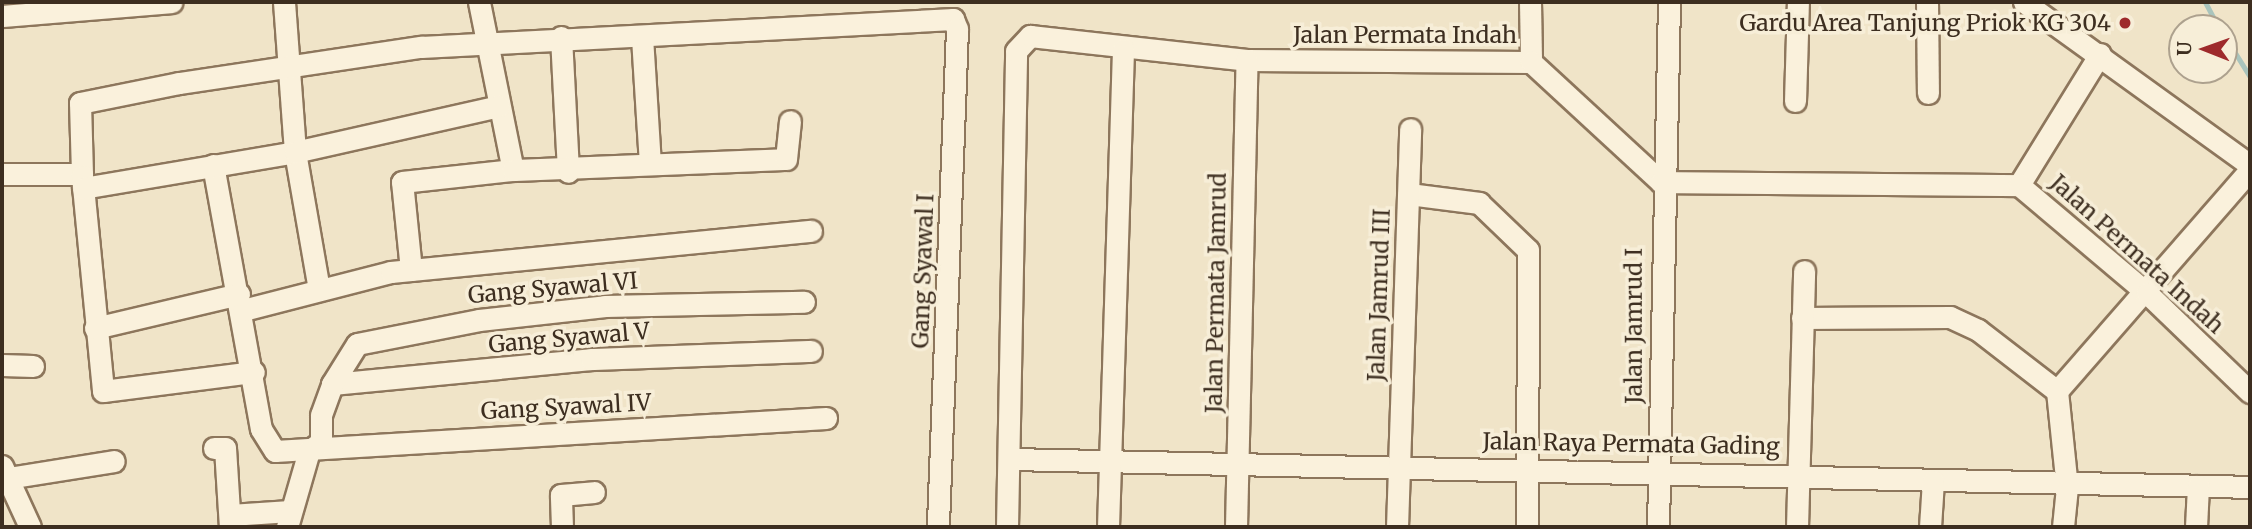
<!DOCTYPE html>
<style>
body{margin:0}
#map{position:relative;width:2252px;height:529px;overflow:hidden;background:#f0e4c8;font-family:Merriweather,serif}
div>[style]{position:absolute}
.stream>*{height:5px;margin:-2.5px;padding:0 2.5px;transform-origin:2.5px;border-radius:2.5px;background:#a9c4bc}
.roads{filter:drop-shadow(2px 0 #8d765c) drop-shadow(-2px 0 #8d765c) drop-shadow(0 2px #8d765c) drop-shadow(0 -2px #8d765c)}
.minor>*{height:21px;margin:-10.5px;padding:0 10.5px;transform-origin:10.5px;border-radius:10.5px;background:#faf1dc}
.dots>*{width:19px;height:19px;translate:-50% -50%;box-sizing:border-box;border:4px solid #f7eed8;border-radius:50%}
span{translate:-50% -50%;white-space:nowrap;text-align:center;line-height:1.15;-webkit-text-stroke:7px #f7eed8;paint-order:stroke}
.poi-label{font-size:23px;color:#3d2e20}
.right{translate:-100% -50%;text-align:right}
.street-label{font-size:23px;color:#3d2e20}
.frame{position:absolute;inset:0;border:4px solid #3d2e20;pointer-events:none}
.north{position:absolute;left:2168px;top:14px;width:70px;height:70px;box-sizing:border-box;background:#f7eed8;border:2px solid #ada18e;border-radius:50%;rotate:271deg;font-size:19px;font-weight:700;line-height:28px;text-align:center;color:#3d2e20}
.north::after{content:'';display:block;margin:auto;width:24px;height:32px;background:#9e2a2b;clip-path:polygon(50% 0,100% 100%,50% 72%,0 100%)}
</style>
<div id="map">
<div class="stream">
<div style="left:2205px;top:2px;width:30px;rotate:62deg"></div>
<div style="left:2224px;top:35px;width:49px;rotate:58.2deg"></div>
</div>
<div class="roads">
<div class="minor">
<div style="left:284px;top:2px;width:150px;rotate:85.8deg"></div>
<div style="left:295px;top:152px;width:140px;rotate:80.1deg"></div>
<div style="left:479px;top:2px;width:171px;rotate:78.6deg"></div>
<div style="left:1530px;top:2px;width:60px;rotate:89deg"></div>
<div style="left:1927px;top:2px;width:91px;rotate:89.4deg"></div>
<div style="left:2024px;top:2px;width:279px;rotate:35.8deg"></div>
<div style="left:2px;top:16px;width:170px;rotate:-4.7deg"></div>
<div style="left:561px;top:37px;width:135px;rotate:87deg"></div>
<div style="left:642px;top:37px;width:127px;rotate:86.4deg"></div>
<div style="left:1795px;top:101px;width:99px;rotate:-88.3deg"></div>
<div style="left:213px;top:165px;width:268px;rotate:79.7deg"></div>
<div style="left:261px;top:429px;width:26px;rotate:58deg"></div>
<div style="left:275px;top:451px;width:552px;rotate:-3.43deg"></div>
<div style="left:2px;top:174px;width:80px"></div>
<div style="left:82px;top:174px;width:71px;rotate:-91.6deg"></div>
<div style="left:80px;top:103px;width:101px;rotate:-11.4deg"></div>
<div style="left:179px;top:83px;width:245px;rotate:-8.5deg"></div>
<div style="left:421px;top:47px;width:533px;rotate:-3.01deg"></div>
<div style="left:953px;top:19px;width:11px;rotate:68deg"></div>
<div style="left:957px;top:29px;width:498px;rotate:92.2deg"></div>
<div style="left:82px;top:176px;width:216px;rotate:84.4deg"></div>
<div style="left:103px;top:391px;width:152px;rotate:-7.2deg"></div>
<div style="left:2019px;top:185px;width:154px;rotate:-58.3deg"></div>
<div style="left:83px;top:188px;width:215px;rotate:-9.6deg"></div>
<div style="left:295px;top:152px;width:209px;rotate:-12.7deg"></div>
<div style="left:1409px;top:194px;width:71px;rotate:7.3deg"></div>
<div style="left:1479px;top:203px;width:68px;rotate:43.8deg"></div>
<div style="left:1528px;top:250px;width:277px;rotate:90.2deg"></div>
<div style="left:411px;top:270px;width:88px;rotate:-95.8deg"></div>
<div style="left:402px;top:182px;width:112px;rotate:-6.2deg"></div>
<div style="left:513px;top:170px;width:273px;rotate:-2.3deg"></div>
<div style="left:786px;top:159px;width:38px;rotate:-84deg"></div>
<div style="left:243px;top:310px;width:153px;rotate:-14.4deg"></div>
<div style="left:391px;top:272px;width:422px;rotate:-5.6deg"></div>
<div style="left:1802px;top:318px;width:148px;rotate:-0.4deg"></div>
<div style="left:1950px;top:317px;width:31px;rotate:25deg"></div>
<div style="left:1978px;top:330px;width:100px;rotate:37.7deg"></div>
<div style="left:2057px;top:391px;width:97px;rotate:84.1deg"></div>
<div style="left:2067px;top:487px;width:40px;rotate:95.7deg"></div>
<div style="left:95px;top:328px;width:148px;rotate:-13.3deg"></div>
<div style="left:2px;top:365px;width:31px;rotate:2deg"></div>
<div style="left:332px;top:384px;width:260px;rotate:-5.5deg"></div>
<div style="left:591px;top:359px;width:220px;rotate:-2.1deg"></div>
<div style="left:2057px;top:391px;width:293px;rotate:-48.9deg"></div>
<div style="left:214px;top:448px;width:11px"></div>
<div style="left:225px;top:448px;width:79px;rotate:86.4deg"></div>
<div style="left:1011px;top:459px;width:1239px;rotate:1.29deg"></div>
<div style="left:2px;top:466px;width:67px;rotate:65.3deg"></div>
<div style="left:8px;top:478px;width:107px;rotate:-9.1deg"></div>
<div style="left:230px;top:515px;width:60px;rotate:-3.8deg"></div>
<div style="left:287px;top:527px;width:79px;rotate:-73.9deg"></div>
<div style="left:309px;top:451px;width:15px;rotate:-37deg"></div>
<div style="left:321px;top:442px;width:27px;rotate:-90deg"></div>
<div style="left:321px;top:415px;width:33px;rotate:-70deg"></div>
<div style="left:332px;top:384px;width:47px;rotate:-58deg"></div>
<div style="left:357px;top:344px;width:124px;rotate:-11.1deg"></div>
<div style="left:479px;top:320px;width:127px;rotate:-6.3deg"></div>
<div style="left:605px;top:306px;width:199px;rotate:-1.2deg"></div>
<div style="left:562px;top:527px;width:32px;rotate:-92deg"></div>
<div style="left:561px;top:495px;width:33px;rotate:-5deg"></div>
<div style="left:1007px;top:527px;width:476px;rotate:-88.9deg"></div>
<div style="left:1016px;top:51px;width:21px;rotate:-47deg"></div>
<div style="left:1030px;top:36px;width:218px;rotate:6.3deg"></div>
<div style="left:1247px;top:60px;width:284px;rotate:0.4deg"></div>
<div style="left:1531px;top:62px;width:177px;rotate:42.7deg"></div>
<div style="left:1661px;top:182px;width:358px;rotate:0.5deg"></div>
<div style="left:2019px;top:185px;width:167px;rotate:40.2deg"></div>
<div style="left:2147px;top:293px;width:143px;rotate:43.9deg"></div>
<div style="left:1108px;top:527px;width:478px;rotate:-88.2deg"></div>
<div style="left:1236px;top:527px;width:467px;rotate:-88.7deg"></div>
<div style="left:1397px;top:527px;width:398px;rotate:-88.1deg"></div>
<div style="left:1658px;top:527px;width:525px;rotate:-88.8deg"></div>
<div style="left:1797px;top:527px;width:256px;rotate:-88.4deg"></div>
<div style="left:1930px;top:527px;width:46px;rotate:-86.3deg"></div>
<div style="left:2196px;top:527px;width:41px;rotate:-87.2deg"></div>
</div>
</div>
<div class="dots">
<div style="left:2125px;top:23px;background:#9e2a2b"></div>
</div>
<div class="poi-label">
<span class="right" style="left:2111px;top:23px">Gardu Area Tanjung Priok KG 304</span>
</div>
<div class="street-label">
<span style="left:1405px;top:35px">Jalan Permata Indah</span>
<span style="left:2137px;top:254px;rotate:42deg">Jalan Permata Indah</span>
<span style="left:923px;top:271px;rotate:-88deg">Gang Syawal I</span>
<span style="left:553px;top:288px;rotate:-5deg">Gang Syawal VI</span>
<span style="left:1216px;top:293px;rotate:-89deg">Jalan Permata Jamrud</span>
<span style="left:1379px;top:295px;rotate:-88deg">Jalan Jamrud III</span>
<span style="left:1634px;top:326px;rotate:-90deg">Jalan Jamrud I</span>
<span style="left:569px;top:338px;rotate:-5deg">Gang Syawal V</span>
<span style="left:566px;top:407px;rotate:-3deg">Gang Syawal IV</span>
<span style="left:1631px;top:444px;rotate:1deg">Jalan Raya Permata Gading</span>
</div>
<div class="frame"></div>
<div class="north">U</div>
</div>
